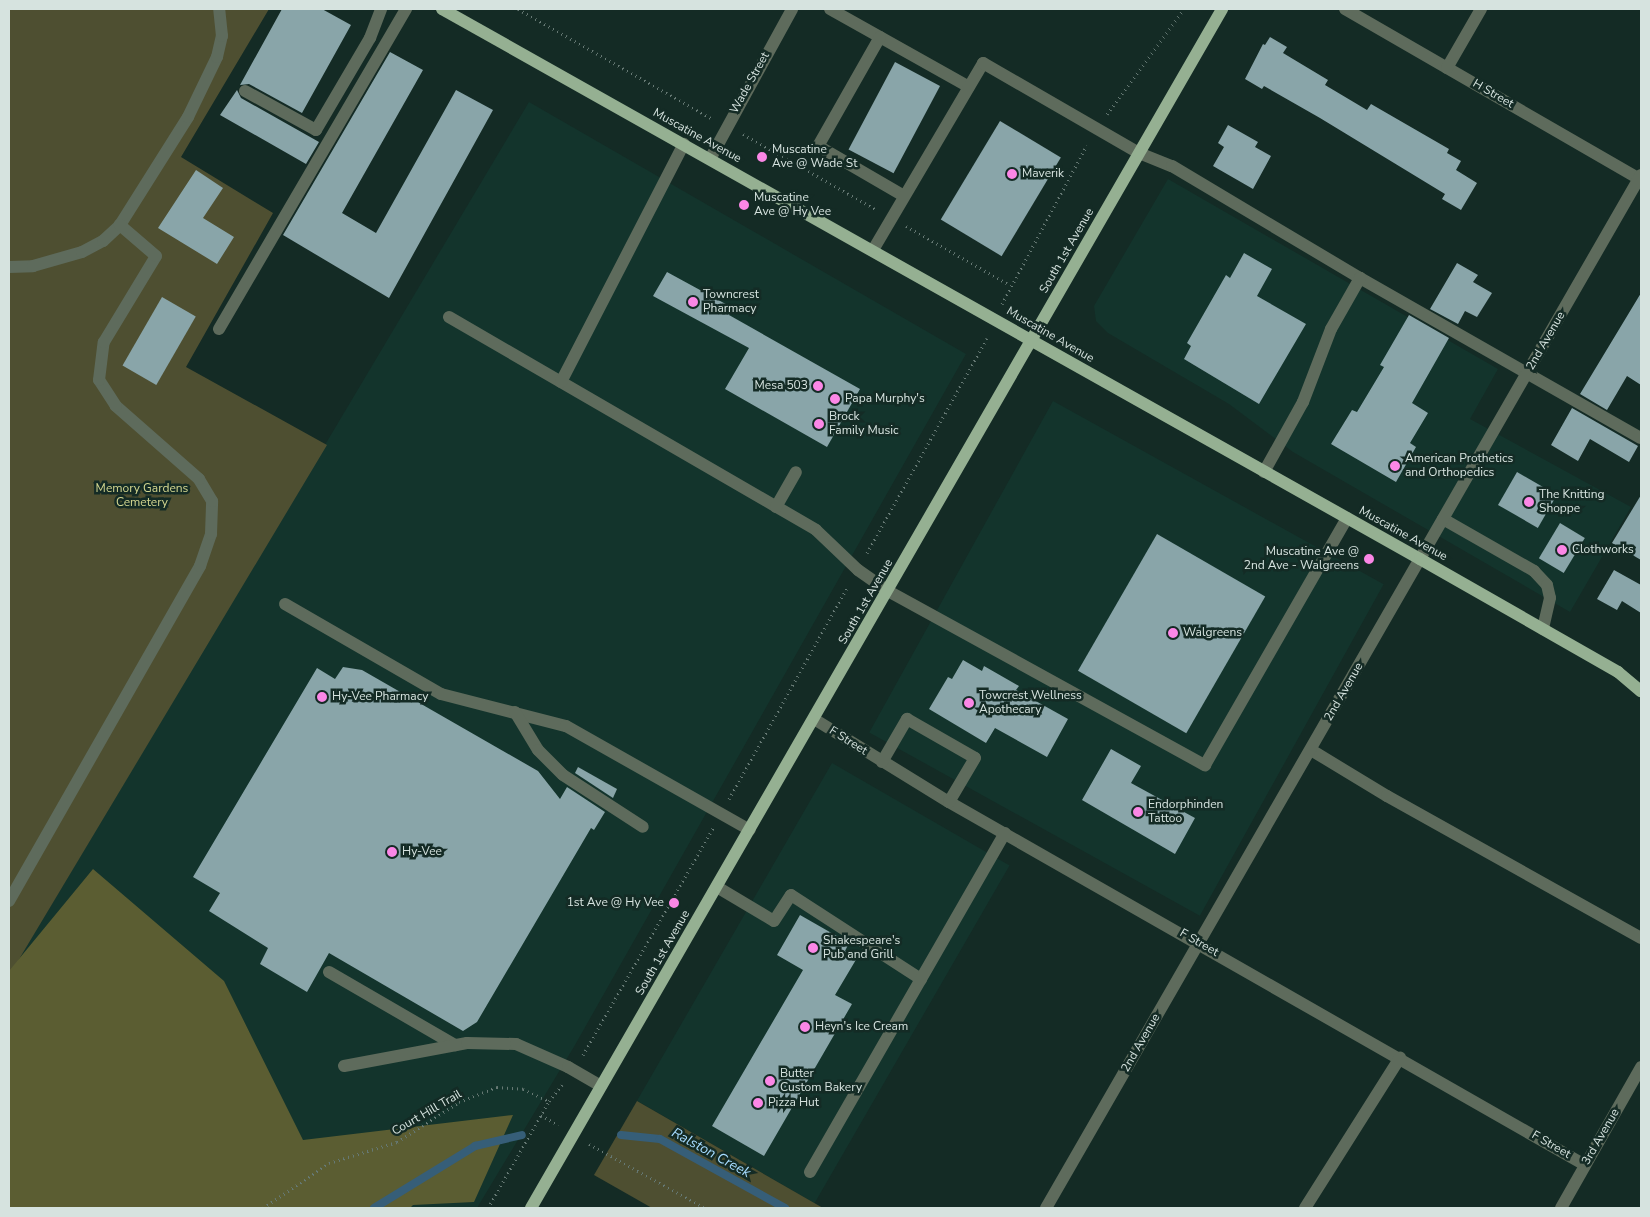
<!DOCTYPE html>
<style>
body{margin:0}
#map{position:relative;width:1650px;height:1217px;overflow:hidden;background:#142b25;font-family:"Nunito Sans",sans-serif}
div>[style]{position:absolute}
.built>*{inset:0;background:#13342c;transform-origin:0 0}
.green>*{inset:0;background:#4e4f31}
.forest>*{inset:0;background:#5b5d32}
.stream>*{height:8px;margin:-4px;padding:0 4px;transform-origin:4px;border-radius:4px;background:#365e78}
.building>*{inset:0;background:#89a5a9;transform-origin:0 0}
.path>*{height:3px;margin-top:-1.5px;transform-origin:0;background:repeating-linear-gradient(90deg,#667974 0 1px,transparent 0 5px)}
.minor>*{height:12px;margin:-6px;padding:0 6px;transform-origin:6px;border-radius:6px;background:#5e6b5c}
.major>*{height:12px;margin:-6px;padding:0 6px;transform-origin:6px;border-radius:6px;background:#95b092}
.dots>*{width:14px;height:14px;translate:-50% -50%;box-sizing:border-box;border:2px solid #142b25;border-radius:50%}
span{translate:-50% -50%;white-space:nowrap;text-align:center;line-height:1.15;-webkit-text-stroke:5px #142b25;paint-order:stroke}
.street-label{font-size:12px;color:#d6e3df}
.poi-label{font-size:12px;color:#d6e3df}
.left{translate:0 -50%;text-align:left}
.right{translate:-100% -50%;text-align:right}
.park-label{font-size:12px;color:#d4d790}
.water-label{font-size:14px;color:#a6dbff;font-style:italic}
.frame{position:absolute;inset:0;border:10px solid #d6e3df;pointer-events:none}
</style>
<div id="map">
<div class="built">
<div style="clip-path:polygon(529px 102px,966px 354px,575px 1045px,477px 1208px,9px 1208px,9px 976px)"></div>
<div style="clip-path:polygon(1168px 179px,1498px 369px,1470px 419px,1631px 507px,1570px 612px,1293px 452px,1229px 404px,1108px 333px,1096px 321px,1094px 306px)"></div>
<div style="left:1053px;top:401px;width:378px;height:379px;rotate:29deg"></div>
<div style="left:832px;top:763px;width:205px;height:390px;rotate:30deg"></div>
</div>
<div class="green">
<div style="clip-path:polygon(9px 9px,269px 9px,181px 157px,273px 213px,186px 367px,327px 445px,9px 976px)"></div>
<div style="clip-path:polygon(637px 1101px,823px 1208px,652px 1208px,594px 1175px)"></div>
</div>
<div class="forest">
<div style="clip-path:polygon(93px 869px,224px 981px,303px 1140px,513px 1115px,474px 1202px,413px 1205px,410px 1208px,9px 1208px,9px 971px)"></div>
</div>
<div class="stream">
<div style="left:621px;top:1135px;width:39px;rotate:6deg"></div>
<div style="left:660px;top:1139px;width:143px;rotate:28.9deg"></div>
<div style="left:374px;top:1208px;width:119px;rotate:-31.5deg"></div>
<div style="left:475px;top:1146px;width:48px;rotate:-13.2deg"></div>
</div>
<div class="building">
<div style="clip-path:polygon(282px 9px,322px 9px,351px 25px,302px 113px,249px 84px,240px 85px)"></div>
<div style="clip-path:polygon(1270px 37px,1287px 47px,1283px 53px,1328px 80px,1325px 85px,1367px 110px,1371px 104px,1449px 149px,1447px 153px,1461px 161px,1456px 170px,1477px 183px,1461px 210px,1442px 199px,1445px 194px,1320px 118px,1264px 86px,1262px 89px,1245px 79px,1263px 44px,1265px 45px)"></div>
<div style="clip-path:polygon(390px 52px,423px 70px,342px 213px,376px 233px,456px 90px,493px 110px,389px 298px,283px 235px)"></div>
<div style="left:895px;top:62px;width:51px;height:99px;rotate:28deg"></div>
<div style="clip-path:polygon(237px 90px,241px 98px,319px 142px,306px 164px,220px 115px)"></div>
<div style="left:1000px;top:121px;width:71px;height:115px;rotate:31deg"></div>
<div style="clip-path:polygon(1228px 125px,1258px 142px,1255px 147px,1271px 156px,1253px 189px,1213px 166px,1224px 147px,1218px 143px)"></div>
<div style="clip-path:polygon(196px 170px,223px 188px,203px 218px,234px 237px,217px 264px,158px 228px)"></div>
<div style="clip-path:polygon(1244px 253px,1272px 269px,1257px 296px,1306px 324px,1259px 404px,1184px 359px,1191px 346px,1187px 343px,1226px 275px,1230px 278px)"></div>
<div style="clip-path:polygon(1457px 263px,1478px 275px,1473px 282px,1492px 293px,1477px 317px,1465px 311px,1458px 324px,1430px 309px)"></div>
<div style="clip-path:polygon(667px 272px,733px 308px,729px 315px,860px 389px,827px 447px,725px 389px,749px 348px,653px 296px)"></div>
<div style="clip-path:polygon(1641px 293px,1641px 385px,1627px 376px,1607px 410px,1580px 394px)"></div>
<div style="left:162px;top:297px;width:39px;height:79px;rotate:30deg"></div>
<div style="clip-path:polygon(1409px 315px,1449px 338px,1412px 403px,1428px 413px,1410px 443px,1416px 447px,1396px 482px,1331px 444px,1352px 410px,1357px 412px,1384px 367px,1380px 365px)"></div>
<div style="clip-path:polygon(1572px 408px,1638px 446px,1629px 462px,1590px 439px,1578px 461px,1551px 445px)"></div>
<div style="left:1517px;top:472px;width:46px;height:38px;rotate:30deg"></div>
<div style="clip-path:polygon(1641px 495px,1641px 560px,1612px 543px)"></div>
<div style="left:1560px;top:523px;width:29px;height:41px;rotate:31deg"></div>
<div style="left:1157px;top:534px;width:125px;height:158px;rotate:30deg"></div>
<div style="clip-path:polygon(1614px 570px,1641px 585px,1641px 613px,1622px 601px,1617px 610px,1597px 599px)"></div>
<div style="clip-path:polygon(963px 660px,982px 671px,984px 666px,1019px 686px,1016px 690px,1068px 719px,1047px 757px,995px 728px,986px 743px,929px 709px,948px 677px,952px 679px)"></div>
<div style="clip-path:polygon(343px 667px,362px 670px,538px 771px,560px 799px,567px 787px,605px 812px,594px 830px,591px 828px,477px 1022px,463px 1031px,329px 953px,307px 992px,260px 964px,268px 948px,209px 911px,220px 893px,193px 877px,317px 668px,335px 679px)"></div>
<div style="clip-path:polygon(1111px 749px,1141px 766px,1131px 783px,1195px 818px,1175px 854px,1082px 800px)"></div>
<div style="clip-path:polygon(578px 767px,617px 789px,613px 798px,575px 773px)"></div>
<div style="clip-path:polygon(800px 915px,849px 943px,845px 951px,857px 958px,835px 995px,852px 1004px,764px 1156px,712px 1126px,803px 970px,777px 955px)"></div>
</div>
<div class="path">
<div style="left:518px;top:9px;width:222px;rotate:29.5deg"></div>
<div style="left:1107px;top:114px;width:130px;rotate:-53.7deg"></div>
<div style="left:743px;top:134px;width:154px;rotate:29.6deg"></div>
<div style="left:906px;top:226px;width:120px;rotate:29.6deg"></div>
<div style="left:1002px;top:304px;width:180px;rotate:-61.9deg"></div>
<div style="left:867px;top:553px;width:246px;rotate:-60.8deg"></div>
<div style="left:729px;top:799px;width:244px;rotate:-60.8deg"></div>
<div style="left:583px;top:1055px;width:262px;rotate:-60.2deg"></div>
<div style="left:541px;top:1115px;width:20px;rotate:30deg"></div>
<div style="left:589px;top:1144px;width:132px;rotate:28.9deg"></div>
<div style="left:263px;top:1208px;width:80px;rotate:-34.3deg"></div>
<div style="left:329px;top:1163px;width:71px;rotate:-17.2deg"></div>
<div style="left:397px;top:1142px;width:74px;rotate:-32.8deg"></div>
<div style="left:459px;top:1102px;width:41px;rotate:-21.5deg"></div>
<div style="left:497px;top:1087px;width:26px;rotate:4deg"></div>
<div style="left:523px;top:1089px;width:29px;rotate:25deg"></div>
<div style="left:488px;top:1208px;width:123px;rotate:-60.3deg"></div>
<div style="left:549px;top:1101px;width:21px;rotate:-51deg"></div>
</div>
<div class="minor">
<div style="left:830px;top:9px;width:159px;rotate:29.3deg"></div>
<div style="left:1345px;top:9px;width:342px;rotate:30deg"></div>
<div style="left:880px;top:37px;width:125px;rotate:119.6deg"></div>
<div style="left:818px;top:146px;width:99px;rotate:30.2deg"></div>
<div style="left:1447px;top:68px;width:68px;rotate:-60deg"></div>
<div style="left:245px;top:91px;width:81px;rotate:28.8deg"></div>
<div style="left:316px;top:130px;width:107px;rotate:-59.6deg"></div>
<div style="left:370px;top:38px;width:31px;rotate:-69deg"></div>
<div style="left:710px;top:159px;width:171px;rotate:-61.3deg"></div>
<div style="left:873px;top:250px;width:217px;rotate:-59.5deg"></div>
<div style="left:983px;top:63px;width:180px;rotate:30deg"></div>
<div style="left:1139px;top:153px;width:35px;rotate:22deg"></div>
<div style="left:1172px;top:166px;width:219px;rotate:30.8deg"></div>
<div style="left:1360px;top:278px;width:323px;rotate:29.7deg"></div>
<div style="left:9px;top:267px;width:24px;rotate:-2deg"></div>
<div style="left:33px;top:266px;width:51px;rotate:-15.9deg"></div>
<div style="left:82px;top:252px;width:24px;rotate:-28deg"></div>
<div style="left:103px;top:241px;width:23px;rotate:-43deg"></div>
<div style="left:120px;top:225px;width:128px;rotate:-57.8deg"></div>
<div style="left:188px;top:117px;width:67px;rotate:-64.2deg"></div>
<div style="left:217px;top:57px;width:22px;rotate:-77deg"></div>
<div style="left:222px;top:36px;width:27px;rotate:-96deg"></div>
<div style="left:449px;top:317px;width:424px;rotate:30.1deg"></div>
<div style="left:816px;top:530px;width:58px;rotate:43.6deg"></div>
<div style="left:858px;top:570px;width:37px;rotate:35deg"></div>
<div style="left:888px;top:591px;width:362px;rotate:28.8deg"></div>
<div style="left:1205px;top:765px;width:285px;rotate:-60.1deg"></div>
<div style="left:219px;top:329px;width:371px;rotate:-59.7deg"></div>
<div style="left:561px;top:382px;width:268px;rotate:-62.7deg"></div>
<div style="left:1264px;top:472px;width:80px;rotate:-60.9deg"></div>
<div style="left:1303px;top:402px;width:78px;rotate:-69deg"></div>
<div style="left:1331px;top:329px;width:59px;rotate:-60.4deg"></div>
<div style="left:776px;top:507px;width:40px;rotate:-60.3deg"></div>
<div style="left:1443px;top:519px;width:105px;rotate:29.7deg"></div>
<div style="left:1534px;top:571px;width:19px;rotate:47deg"></div>
<div style="left:1547px;top:585px;width:13px;rotate:77deg"></div>
<div style="left:1550px;top:598px;width:32px;rotate:103deg"></div>
<div style="left:285px;top:604px;width:180px;rotate:30deg"></div>
<div style="left:441px;top:694px;width:129px;rotate:14.4deg"></div>
<div style="left:566px;top:726px;width:211px;rotate:29.5deg"></div>
<div style="left:515px;top:712px;width:44px;rotate:58.8deg"></div>
<div style="left:538px;top:750px;width:35px;rotate:45deg"></div>
<div style="left:563px;top:775px;width:95px;rotate:33deg"></div>
<div style="left:814px;top:719px;width:158px;rotate:31.6deg"></div>
<div style="left:949px;top:802px;width:732px;rotate:29.72deg"></div>
<div style="left:1311px;top:750px;width:89px;rotate:31.2deg"></div>
<div style="left:1387px;top:796px;width:291px;rotate:29.2deg"></div>
<div style="left:882px;top:762px;width:50px;rotate:-59.8deg"></div>
<div style="left:907px;top:719px;width:78px;rotate:29.8deg"></div>
<div style="left:975px;top:758px;width:51px;rotate:120.6deg"></div>
<div style="left:717px;top:887px;width:66px;rotate:30.8deg"></div>
<div style="left:774px;top:921px;width:31px;rotate:-57deg"></div>
<div style="left:791px;top:895px;width:155px;rotate:32.9deg"></div>
<div style="left:9px;top:901px;width:386px;rotate:-60.3deg"></div>
<div style="left:200px;top:566px;width:34px;rotate:-71deg"></div>
<div style="left:211px;top:534px;width:33px;rotate:-88deg"></div>
<div style="left:212px;top:501px;width:26px;rotate:-121deg"></div>
<div style="left:199px;top:479px;width:111px;rotate:-138.7deg"></div>
<div style="left:116px;top:406px;width:31px;rotate:-123deg"></div>
<div style="left:99px;top:380px;width:38px;rotate:-83deg"></div>
<div style="left:104px;top:342px;width:100px;rotate:-58.8deg"></div>
<div style="left:156px;top:256px;width:48px;rotate:-139.3deg"></div>
<div style="left:329px;top:972px;width:146px;rotate:30.1deg"></div>
<div style="left:344px;top:1066px;width:125px;rotate:-10.6deg"></div>
<div style="left:467px;top:1043px;width:49px;rotate:1.2deg"></div>
<div style="left:516px;top:1044px;width:57px;rotate:23.9deg"></div>
<div style="left:568px;top:1067px;width:38px;rotate:30deg"></div>
<div style="left:810px;top:1172px;width:391px;rotate:-60.1deg"></div>
<div style="left:1046px;top:1208px;width:1192px;rotate:-60.06deg"></div>
<div style="left:1305px;top:1208px;width:178px;rotate:-57.7deg"></div>
<div style="left:1561px;top:1208px;width:162px;rotate:-60.4deg"></div>
</div>
<div class="major">
<div style="left:442px;top:9px;width:1122px;rotate:29.35deg"></div>
<div style="left:1420px;top:559px;width:228px;rotate:29.7deg"></div>
<div style="left:1618px;top:672px;width:30px;rotate:40deg"></div>
<div style="left:531px;top:1208px;width:1384px;rotate:-60.04deg"></div>
</div>
<div class="dots">
<div style="left:762px;top:157px;background:#fb87e6"></div>
<div style="left:1012px;top:174px;background:#fb87e6"></div>
<div style="left:744px;top:205px;background:#fb87e6"></div>
<div style="left:693px;top:302px;background:#fb87e6"></div>
<div style="left:818px;top:386px;background:#fb87e6"></div>
<div style="left:835px;top:399px;background:#fb87e6"></div>
<div style="left:819px;top:424px;background:#fb87e6"></div>
<div style="left:1395px;top:466px;background:#fb87e6"></div>
<div style="left:1529px;top:502px;background:#fb87e6"></div>
<div style="left:1562px;top:550px;background:#fb87e6"></div>
<div style="left:1369px;top:559px;background:#fb87e6"></div>
<div style="left:1173px;top:633px;background:#fb87e6"></div>
<div style="left:322px;top:697px;background:#fb87e6"></div>
<div style="left:969px;top:703px;background:#fb87e6"></div>
<div style="left:1138px;top:812px;background:#fb87e6"></div>
<div style="left:392px;top:852px;background:#fb87e6"></div>
<div style="left:674px;top:903px;background:#fb87e6"></div>
<div style="left:813px;top:948px;background:#fb87e6"></div>
<div style="left:805px;top:1027px;background:#fb87e6"></div>
<div style="left:770px;top:1081px;background:#fb87e6"></div>
<div style="left:758px;top:1103px;background:#fb87e6"></div>
</div>
<div class="street-label">
<span style="left:750px;top:83px;rotate:-61deg">Wade Street</span>
<span style="left:1493px;top:94px;rotate:30deg">H Street</span>
<span style="left:697px;top:136px;rotate:29deg">Muscatine Avenue</span>
<span style="left:1067px;top:251px;rotate:-60deg">South 1st Avenue</span>
<span style="left:1050px;top:335px;rotate:30deg">Muscatine Avenue</span>
<span style="left:1546px;top:341px;rotate:-60deg">2nd Avenue</span>
<span style="left:1403px;top:534px;rotate:29deg">Muscatine Avenue</span>
<span style="left:866px;top:602px;rotate:-60deg">South 1st Avenue</span>
<span style="left:1344px;top:692px;rotate:-60deg">2nd Avenue</span>
<span style="left:848px;top:741px;rotate:32deg">F Street</span>
<span style="left:1199px;top:943px;rotate:30deg">F Street</span>
<span style="left:663px;top:953px;rotate:-60deg">South 1st Avenue</span>
<span style="left:1141px;top:1043px;rotate:-60deg">2nd Avenue</span>
<span style="left:427px;top:1113px;rotate:-30deg">Court Hill Trail</span>
<span style="left:1601px;top:1137px;rotate:-60deg">3rd Avenue</span>
<span style="left:1551px;top:1145px;rotate:30deg">F Street</span>
</div>
<div class="poi-label">
<span class="left" style="left:772px;top:157px">Muscatine<br>Ave @ Wade St</span>
<span class="left" style="left:1022px;top:174px">Maverik</span>
<span class="left" style="left:754px;top:205px">Muscatine<br>Ave @ Hy Vee</span>
<span class="left" style="left:703px;top:302px">Towncrest<br>Pharmacy</span>
<span class="right" style="left:808px;top:386px">Mesa 503</span>
<span class="left" style="left:845px;top:399px">Papa Murphy's</span>
<span class="left" style="left:829px;top:424px">Brock<br>Family Music</span>
<span class="left" style="left:1405px;top:466px">American Prothetics<br>and Orthopedics</span>
<span class="left" style="left:1539px;top:502px">The Knitting<br>Shoppe</span>
<span class="left" style="left:1572px;top:550px">Clothworks</span>
<span class="right" style="left:1359px;top:559px">Muscatine Ave @<br>2nd Ave - Walgreens</span>
<span class="left" style="left:1183px;top:633px">Walgreens</span>
<span class="left" style="left:979px;top:703px">Towcrest Wellness<br>Apothecary</span>
<span class="left" style="left:332px;top:697px">Hy-Vee Pharmacy</span>
<span class="left" style="left:1148px;top:812px">Endorphinden<br>Tattoo</span>
<span class="left" style="left:402px;top:852px">Hy-Vee</span>
<span class="right" style="left:664px;top:903px">1st Ave @ Hy Vee</span>
<span class="left" style="left:823px;top:948px">Shakespeare's<br>Pub and Grill</span>
<span class="left" style="left:815px;top:1027px">Heyn's Ice Cream</span>
<span class="left" style="left:780px;top:1081px">Butter<br>Custom Bakery</span>
<span class="left" style="left:768px;top:1103px">Pizza Hut</span>
</div>
<div class="park-label">
<span style="left:142px;top:496px">Memory Gardens<br>Cemetery</span>
</div>
<div class="water-label">
<span style="left:711px;top:1153px;rotate:29deg">Ralston Creek</span>
</div>
<div class="frame"></div>
</div>
